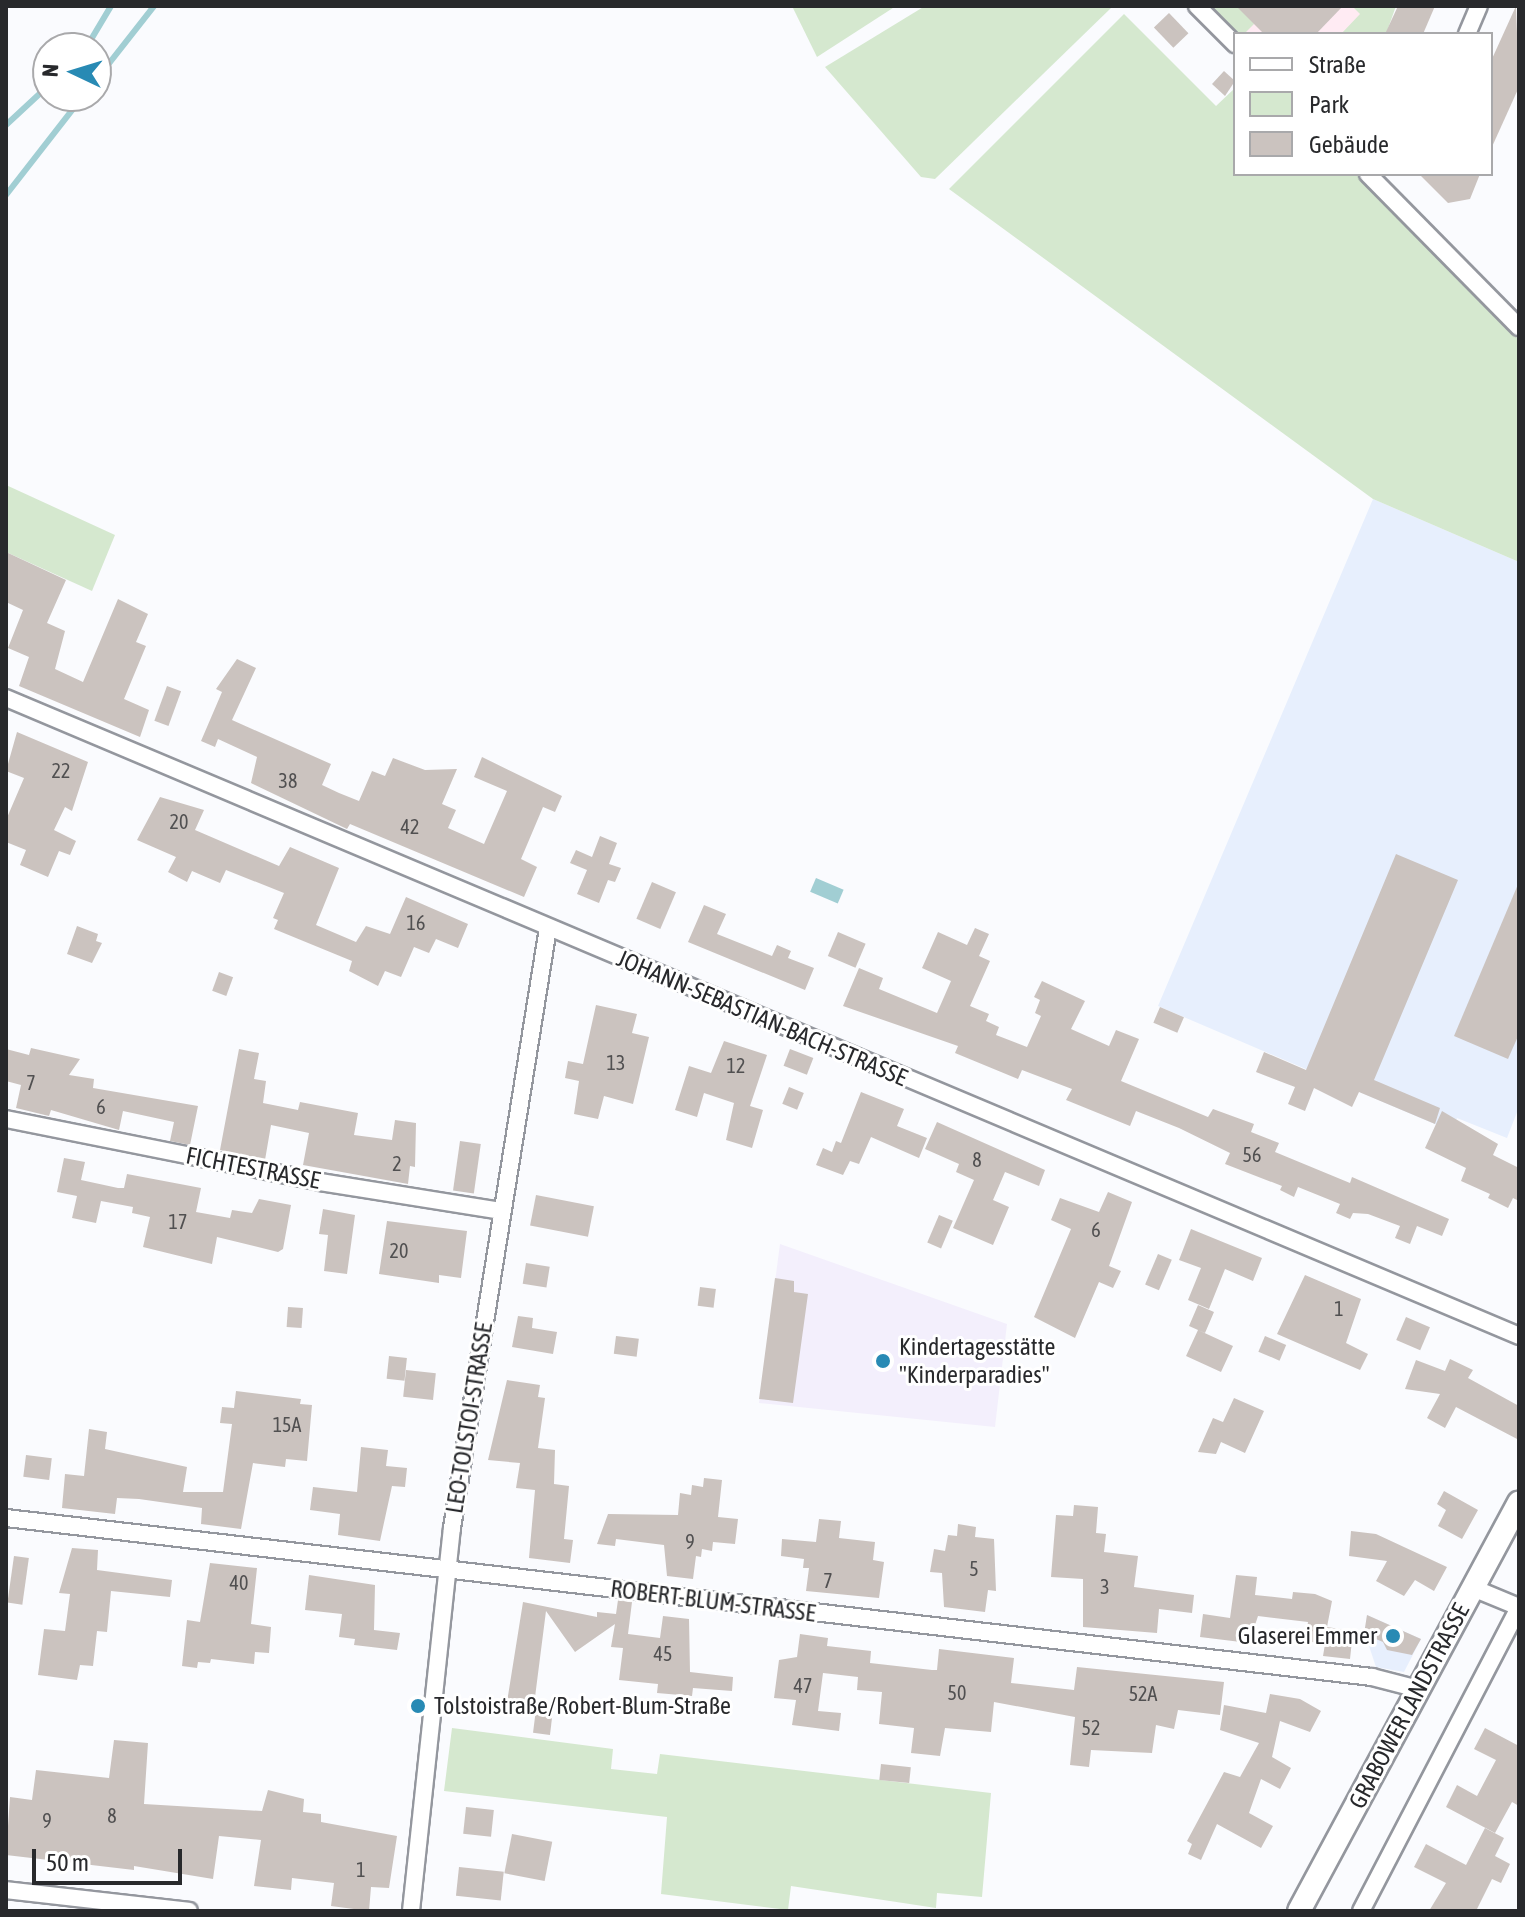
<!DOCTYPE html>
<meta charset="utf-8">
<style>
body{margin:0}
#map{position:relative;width:1525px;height:1917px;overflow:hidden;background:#fafbfe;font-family:"Asap Condensed",sans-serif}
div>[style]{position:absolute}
.built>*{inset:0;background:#e7effd}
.industrial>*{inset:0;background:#ffebf3;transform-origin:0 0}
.education>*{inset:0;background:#f3effc}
.green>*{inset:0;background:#d5e8cf}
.water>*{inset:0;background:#a1ced3;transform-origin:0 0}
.stream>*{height:6px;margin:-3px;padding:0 3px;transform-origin:3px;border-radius:3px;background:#a1ced3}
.building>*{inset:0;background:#cbc3bf;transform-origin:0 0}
.roads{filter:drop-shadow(2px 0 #94979e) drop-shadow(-2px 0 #94979e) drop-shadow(0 2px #94979e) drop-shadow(0 -2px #94979e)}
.minor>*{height:16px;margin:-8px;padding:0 8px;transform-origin:8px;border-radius:8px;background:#fff}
.secondary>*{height:22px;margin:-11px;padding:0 11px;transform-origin:11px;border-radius:11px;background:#fff}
.dots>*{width:22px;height:22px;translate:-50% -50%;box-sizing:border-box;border:4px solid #fff;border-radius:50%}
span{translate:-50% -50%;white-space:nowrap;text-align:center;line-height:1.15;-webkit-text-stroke:6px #fff;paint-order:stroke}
.number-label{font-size:20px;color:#515051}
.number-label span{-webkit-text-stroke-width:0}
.street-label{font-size:24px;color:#28292c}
.poi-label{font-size:24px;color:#28292c}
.left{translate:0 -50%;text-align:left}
.right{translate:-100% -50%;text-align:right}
.frame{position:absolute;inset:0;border:8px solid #28292c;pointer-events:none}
.legend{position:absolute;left:1233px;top:32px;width:260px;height:144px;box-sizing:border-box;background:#fff;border:2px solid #a9a9ab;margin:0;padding:10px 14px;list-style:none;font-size:24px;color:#28292c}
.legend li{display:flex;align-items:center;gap:16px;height:40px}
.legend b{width:40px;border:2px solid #a9a9ab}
.north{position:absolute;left:32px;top:32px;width:80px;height:80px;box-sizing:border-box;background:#fff;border:2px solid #a9a9ab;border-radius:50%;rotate:274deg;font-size:22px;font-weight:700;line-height:32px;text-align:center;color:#28292c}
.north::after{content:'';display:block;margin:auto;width:28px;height:36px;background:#288ab4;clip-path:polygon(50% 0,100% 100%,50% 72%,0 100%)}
.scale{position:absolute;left:32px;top:1849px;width:150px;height:36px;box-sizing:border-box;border:4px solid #28292c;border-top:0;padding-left:10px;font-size:24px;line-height:28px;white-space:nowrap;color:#28292c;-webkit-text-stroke:6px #fff;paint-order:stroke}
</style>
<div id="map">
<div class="built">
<div style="clip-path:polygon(1373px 499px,1519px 562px,1519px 1107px,1507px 1138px,1457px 1118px,1451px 1131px,1158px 1006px)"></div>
<div style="clip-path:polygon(1367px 1615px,1421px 1639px,1404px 1672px,1376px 1667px,1365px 1634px)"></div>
</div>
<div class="industrial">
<div style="left:1235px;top:6px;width:133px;height:28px"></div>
</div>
<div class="education">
<div style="clip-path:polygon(780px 1244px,1007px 1324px,995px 1427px,759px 1403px)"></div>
</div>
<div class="green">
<div style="clip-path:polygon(792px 6px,896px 6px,817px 57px)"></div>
<div style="clip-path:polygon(925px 6px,1105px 6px,1111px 8px,935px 179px,921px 177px,825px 67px)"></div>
<div style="clip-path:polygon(1208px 6px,1248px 6px,1254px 24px,1244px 34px,1235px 34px)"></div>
<div style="clip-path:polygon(1352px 6px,1396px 6px,1386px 34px,1341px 34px,1360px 14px)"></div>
<div style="clip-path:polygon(1124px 14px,1216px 106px,1235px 88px,1235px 174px,1356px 174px,1519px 340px,1519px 562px,1373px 499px,949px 189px)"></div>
<div style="clip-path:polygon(6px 485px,115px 535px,92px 591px,6px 552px)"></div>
<div style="clip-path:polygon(452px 1728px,613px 1749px,611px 1769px,657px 1774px,660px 1754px,991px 1793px,982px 1897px,937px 1893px,936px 1908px,791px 1886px,788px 1910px,661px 1894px,667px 1817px,444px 1791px)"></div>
</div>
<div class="water">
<div style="left:816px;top:878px;width:30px;height:15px;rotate:23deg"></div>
</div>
<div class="stream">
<div style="left:86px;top:48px;width:49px;rotate:-59.2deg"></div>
<div style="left:96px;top:80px;width:94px;rotate:-51.9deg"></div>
<div style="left:6px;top:125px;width:57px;rotate:-42.9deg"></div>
<div style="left:6px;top:195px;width:125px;rotate:-52.1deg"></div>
</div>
<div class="building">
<div style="clip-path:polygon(1236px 6px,1343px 6px,1316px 34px,1264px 34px)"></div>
<div style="clip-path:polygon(1398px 6px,1435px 6px,1423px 34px,1385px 34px)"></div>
<div style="clip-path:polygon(1516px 6px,1519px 87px,1491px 149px,1491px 61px)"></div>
<div style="left:1169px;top:13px;width:28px;height:21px;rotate:46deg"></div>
<div style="clip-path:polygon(1224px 71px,1235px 81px,1225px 96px,1212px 84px)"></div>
<div style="clip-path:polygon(1419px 174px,1480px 174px,1470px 199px,1448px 203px)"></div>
<div style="clip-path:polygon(6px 552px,66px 580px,47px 623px,65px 631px,55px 669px,83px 682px,118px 599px,148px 614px,136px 642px,146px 646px,124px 699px,149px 710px,140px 737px,19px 686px,29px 657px,8px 648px,23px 610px,6px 602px)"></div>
<div style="clip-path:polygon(237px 659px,256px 668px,232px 720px,331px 764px,322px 785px,339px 793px,359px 801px,372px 771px,385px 776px,393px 758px,425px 770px,457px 769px,442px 804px,456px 810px,448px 828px,484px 844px,507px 791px,474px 777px,482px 757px,562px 796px,555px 812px,543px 807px,521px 859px,537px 867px,524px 897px,350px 824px,347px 829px,251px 783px,257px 757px,218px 739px,215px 747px,201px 741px,222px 692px,216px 689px)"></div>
<div style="left:167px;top:686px;width:15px;height:37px;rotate:20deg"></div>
<div style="clip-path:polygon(17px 732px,88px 762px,72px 811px,65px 807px,54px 830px,76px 841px,70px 855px,59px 851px,48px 877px,20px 865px,26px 850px,6px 842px,6px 820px,24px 778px,6px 771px)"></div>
<div style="clip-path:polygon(160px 797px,204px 810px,195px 830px,279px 866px,290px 847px,339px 868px,316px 925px,356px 942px,366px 926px,390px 934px,406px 897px,468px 924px,458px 948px,436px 939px,429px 953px,414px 947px,401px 977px,385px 971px,378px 986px,349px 971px,352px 961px,274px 929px,278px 920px,273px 918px,284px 893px,226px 870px,220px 883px,192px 871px,187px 882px,168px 872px,176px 857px,137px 840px)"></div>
<div style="clip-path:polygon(600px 836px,617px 843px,609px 864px,621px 868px,615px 882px,608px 880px,599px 903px,577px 894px,587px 870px,570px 863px,576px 850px,592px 857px)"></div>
<div style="clip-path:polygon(1396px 854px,1458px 880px,1374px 1080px,1440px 1108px,1435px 1124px,1359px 1092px,1352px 1107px,1314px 1088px,1305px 1111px,1288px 1104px,1295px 1087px,1256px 1072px,1264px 1052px,1306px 1070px)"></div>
<div style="left:652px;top:882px;width:26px;height:40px;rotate:23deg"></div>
<div style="clip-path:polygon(1519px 882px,1519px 1034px,1508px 1059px,1454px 1036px)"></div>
<div style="clip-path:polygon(704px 905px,726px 914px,717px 934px,772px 956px,777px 945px,791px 951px,788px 958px,814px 968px,805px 990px,688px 942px)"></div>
<div style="clip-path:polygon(77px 926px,98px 934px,96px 941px,102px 943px,92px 963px,67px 954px)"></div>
<div style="clip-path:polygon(975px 928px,989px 934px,979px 956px,990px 961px,970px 1006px,989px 1014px,986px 1021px,999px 1027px,996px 1035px,1027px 1047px,1041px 1016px,1035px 1013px,1040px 1000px,1034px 997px,1042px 981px,1085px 1001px,1071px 1029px,1109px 1046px,1116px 1030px,1139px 1039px,1121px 1081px,1208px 1117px,1213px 1109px,1254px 1124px,1251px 1132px,1279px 1143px,1275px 1152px,1350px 1183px,1352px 1177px,1449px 1219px,1442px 1236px,1417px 1226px,1410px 1244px,1395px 1238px,1400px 1226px,1368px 1214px,1353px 1213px,1350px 1219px,1336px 1213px,1340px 1204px,1298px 1187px,1294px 1197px,1280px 1190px,1282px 1186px,1225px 1164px,1230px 1153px,1179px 1128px,1136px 1111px,1130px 1126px,1066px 1100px,1072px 1089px,1022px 1070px,1018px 1079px,955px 1053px,958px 1046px,843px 1006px,859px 968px,883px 978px,879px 989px,937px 1013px,951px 981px,922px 968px,938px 932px,967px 945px)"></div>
<div style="left:838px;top:932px;width:30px;height:26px;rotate:23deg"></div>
<div style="left:219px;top:972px;width:15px;height:20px;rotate:20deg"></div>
<div style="clip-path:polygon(596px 1005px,637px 1014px,632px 1033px,649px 1037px,633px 1104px,604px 1096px,598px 1119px,574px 1114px,579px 1081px,565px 1078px,568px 1061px,583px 1064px)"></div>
<div style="left:1160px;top:1007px;width:26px;height:17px;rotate:23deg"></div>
<div style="clip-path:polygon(724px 1041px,767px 1055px,750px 1106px,763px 1110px,752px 1148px,726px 1140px,734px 1103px,704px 1093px,697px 1117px,675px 1110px,689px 1066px,711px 1073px)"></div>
<div style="clip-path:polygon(31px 1048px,80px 1059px,69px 1075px,94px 1079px,93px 1088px,198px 1106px,190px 1145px,170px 1141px,174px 1122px,123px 1111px,119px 1130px,51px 1110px,49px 1116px,16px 1108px,21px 1085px,6px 1081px,6px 1049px,29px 1055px)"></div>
<div style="clip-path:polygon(239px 1049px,259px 1053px,254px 1079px,266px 1081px,263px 1103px,298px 1110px,300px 1102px,358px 1113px,354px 1135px,392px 1140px,395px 1120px,416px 1123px,415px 1167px,410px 1166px,408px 1184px,303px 1165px,309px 1133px,271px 1125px,265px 1160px,220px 1150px)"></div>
<div style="left:790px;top:1049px;width:25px;height:18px;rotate:21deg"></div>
<div style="left:789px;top:1087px;width:16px;height:18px;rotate:22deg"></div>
<div style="clip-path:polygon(861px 1092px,904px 1109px,897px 1126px,927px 1138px,919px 1158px,871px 1137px,859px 1164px,850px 1161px,843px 1175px,816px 1165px,823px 1148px,832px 1152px,836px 1141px,841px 1143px)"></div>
<div style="clip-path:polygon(1442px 1111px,1498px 1144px,1493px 1155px,1519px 1168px,1519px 1201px,1513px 1198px,1508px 1208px,1488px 1198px,1490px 1194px,1461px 1181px,1466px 1168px,1425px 1148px)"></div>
<div style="clip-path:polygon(937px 1122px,1045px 1170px,1039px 1186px,1005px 1172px,993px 1200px,1009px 1207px,993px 1245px,953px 1228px,974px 1180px,956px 1172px,959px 1164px,925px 1149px)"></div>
<div style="left:460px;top:1141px;width:21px;height:50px;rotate:8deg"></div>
<div style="clip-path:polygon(64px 1158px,85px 1162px,81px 1180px,118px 1188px,124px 1188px,127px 1174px,201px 1188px,196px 1212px,230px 1218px,232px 1210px,252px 1213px,259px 1199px,291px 1205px,283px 1249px,278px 1252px,217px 1237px,212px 1264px,143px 1247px,150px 1217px,132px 1213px,133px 1207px,101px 1201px,96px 1223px,72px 1218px,77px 1196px,57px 1192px)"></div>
<div style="clip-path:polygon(1108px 1192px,1132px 1202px,1109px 1266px,1121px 1271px,1113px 1288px,1099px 1282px,1075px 1338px,1034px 1317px,1071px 1229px,1051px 1220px,1060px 1198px,1099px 1212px)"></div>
<div style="left:536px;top:1195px;width:59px;height:31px;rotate:11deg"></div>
<div style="clip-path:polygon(323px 1209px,355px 1215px,347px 1274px,324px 1271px,328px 1235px,319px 1234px)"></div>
<div style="left:939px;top:1215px;width:15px;height:30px;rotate:23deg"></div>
<div style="clip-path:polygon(387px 1221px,467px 1231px,461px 1278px,439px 1275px,439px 1283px,379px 1274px)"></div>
<div style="clip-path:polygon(1191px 1229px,1262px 1258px,1253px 1281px,1225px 1269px,1209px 1309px,1188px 1300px,1201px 1268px,1179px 1260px)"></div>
<div style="left:1158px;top:1254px;width:15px;height:33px;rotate:23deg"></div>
<div style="left:526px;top:1263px;width:24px;height:21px;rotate:9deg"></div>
<div style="clip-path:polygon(1305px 1275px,1361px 1299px,1346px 1343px,1368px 1354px,1360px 1370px,1277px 1334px)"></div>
<div style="clip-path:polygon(775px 1278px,794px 1281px,794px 1292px,808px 1294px,793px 1403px,759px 1399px)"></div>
<div style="left:700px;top:1287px;width:16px;height:19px;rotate:7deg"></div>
<div style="clip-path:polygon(1198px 1305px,1214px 1312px,1205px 1333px,1198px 1330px,1233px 1346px,1221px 1372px,1186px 1356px,1198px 1330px,1189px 1326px)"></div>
<div style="left:288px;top:1307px;width:15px;height:20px;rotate:4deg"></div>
<div style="clip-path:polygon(518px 1316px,533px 1318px,532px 1328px,557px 1332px,553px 1354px,512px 1347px)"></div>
<div style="left:1406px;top:1317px;width:26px;height:25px;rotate:23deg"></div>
<div style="left:616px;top:1336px;width:23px;height:18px;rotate:7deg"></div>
<div style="left:1265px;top:1336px;width:23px;height:17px;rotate:23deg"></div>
<div style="left:389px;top:1356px;width:18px;height:23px;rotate:6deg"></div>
<div style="clip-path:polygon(1450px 1359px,1473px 1370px,1468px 1378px,1519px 1406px,1519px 1440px,1456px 1407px,1445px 1428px,1427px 1418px,1440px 1394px,1405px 1389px,1416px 1360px,1445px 1371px)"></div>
<div style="left:406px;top:1370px;width:30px;height:27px;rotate:6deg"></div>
<div style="clip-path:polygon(507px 1380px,540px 1385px,538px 1397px,545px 1398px,538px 1448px,555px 1450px,554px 1484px,569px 1486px,564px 1539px,573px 1540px,570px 1563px,529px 1558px,535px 1490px,516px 1488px,520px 1463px,488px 1460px)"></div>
<div style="clip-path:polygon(236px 1391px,301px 1399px,300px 1404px,312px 1405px,307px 1461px,286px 1459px,285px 1467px,253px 1463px,241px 1529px,201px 1524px,202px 1508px,139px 1499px,117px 1498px,115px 1514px,62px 1508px,65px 1474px,84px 1476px,89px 1429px,107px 1432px,105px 1449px,187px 1467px,183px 1492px,223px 1492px,232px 1424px,220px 1423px,222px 1407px,234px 1408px)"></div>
<div style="clip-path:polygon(1234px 1398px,1264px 1411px,1245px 1453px,1221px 1442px,1216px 1454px,1198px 1452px,1213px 1418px,1223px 1422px)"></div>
<div style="clip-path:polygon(361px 1447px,388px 1450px,386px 1466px,407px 1468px,405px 1487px,392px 1486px,380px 1541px,338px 1535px,340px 1514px,310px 1510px,313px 1487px,357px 1492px)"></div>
<div style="left:26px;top:1455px;width:26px;height:22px;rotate:7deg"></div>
<div style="clip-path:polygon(704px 1478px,722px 1480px,718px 1517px,738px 1519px,735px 1544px,713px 1542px,712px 1551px,702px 1549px,701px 1557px,696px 1556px,693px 1579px,667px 1576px,664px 1545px,616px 1539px,615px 1546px,597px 1544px,608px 1514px,678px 1515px,680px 1493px,691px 1495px,692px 1485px,703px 1487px)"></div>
<div style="clip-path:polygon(1444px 1491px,1478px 1510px,1462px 1539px,1438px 1526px,1446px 1510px,1437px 1504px)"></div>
<div style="clip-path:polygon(1074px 1505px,1098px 1507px,1096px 1533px,1106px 1534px,1104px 1552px,1138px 1556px,1134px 1587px,1194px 1595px,1192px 1613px,1159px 1609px,1157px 1633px,1083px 1627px,1083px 1579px,1051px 1577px,1056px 1515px,1073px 1516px)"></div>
<div style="clip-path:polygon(819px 1519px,841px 1521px,839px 1538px,875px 1542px,873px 1560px,884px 1562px,879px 1598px,806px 1591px,809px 1568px,803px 1568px,804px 1559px,781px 1556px,782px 1539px,816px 1542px)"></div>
<div style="clip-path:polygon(958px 1524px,976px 1527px,975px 1537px,994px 1539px,996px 1591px,988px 1590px,985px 1612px,944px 1607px,942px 1573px,930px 1572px,934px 1549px,945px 1551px,948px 1535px,957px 1536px)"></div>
<div style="clip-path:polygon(1351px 1531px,1376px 1534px,1447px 1567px,1434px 1591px,1415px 1580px,1404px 1596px,1376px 1581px,1387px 1561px,1349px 1556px)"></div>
<div style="clip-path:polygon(72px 1548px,98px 1550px,97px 1570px,172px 1580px,170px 1597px,111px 1591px,107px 1632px,97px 1631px,93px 1666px,80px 1665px,77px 1680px,38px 1675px,44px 1629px,65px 1631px,70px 1594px,59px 1593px)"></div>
<div style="left:14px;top:1556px;width:15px;height:47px;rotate:8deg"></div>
<div style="clip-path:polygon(210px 1563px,257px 1568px,251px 1624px,271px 1627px,269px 1653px,255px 1652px,254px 1664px,211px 1659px,210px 1663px,198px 1662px,197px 1668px,182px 1666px,187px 1620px,200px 1622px)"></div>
<div style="clip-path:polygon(309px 1575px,375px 1585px,374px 1630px,400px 1633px,397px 1650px,354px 1645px,355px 1639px,339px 1637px,342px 1614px,305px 1610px)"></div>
<div style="clip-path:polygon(1236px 1575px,1257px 1577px,1255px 1595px,1292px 1599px,1293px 1592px,1315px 1594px,1332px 1601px,1327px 1627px,1353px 1631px,1350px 1659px,1323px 1656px,1325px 1644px,1305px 1641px,1308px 1622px,1258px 1616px,1249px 1643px,1200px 1637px,1203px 1614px,1230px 1618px)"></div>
<div style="clip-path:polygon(618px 1600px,632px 1602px,628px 1634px,660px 1638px,663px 1616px,689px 1619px,690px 1672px,733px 1677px,732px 1691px,693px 1688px,692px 1696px,657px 1693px,658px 1684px,619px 1680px,623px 1648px,611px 1647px,615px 1624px,575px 1652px,546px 1611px,534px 1705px,507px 1702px,523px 1602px,597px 1617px,597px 1612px,616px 1614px)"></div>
<div style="clip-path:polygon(1367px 1615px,1421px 1639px,1412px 1655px,1387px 1650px,1383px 1642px,1364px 1634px)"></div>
<div style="clip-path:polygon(800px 1634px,828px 1638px,827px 1646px,871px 1651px,870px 1663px,932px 1670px,937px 1670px,939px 1649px,1014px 1658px,1011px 1683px,1074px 1690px,1077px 1667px,1224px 1682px,1220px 1715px,1178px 1710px,1174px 1729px,1156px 1725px,1152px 1753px,1091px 1750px,1089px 1767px,1070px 1765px,1075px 1717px,994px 1702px,991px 1732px,945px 1728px,940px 1756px,911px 1753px,914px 1728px,879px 1724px,882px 1692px,857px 1690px,858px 1677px,823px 1673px,818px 1711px,841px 1713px,839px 1731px,792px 1725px,796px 1700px,774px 1698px,779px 1660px,797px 1657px)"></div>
<div style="clip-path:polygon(1270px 1694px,1300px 1699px,1321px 1711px,1310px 1732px,1280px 1721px,1272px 1757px,1291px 1768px,1280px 1789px,1261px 1779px,1249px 1813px,1273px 1826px,1261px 1848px,1217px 1824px,1201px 1860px,1188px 1854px,1192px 1844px,1187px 1841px,1224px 1772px,1240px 1777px,1259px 1743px,1220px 1730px,1224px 1705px,1266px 1713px)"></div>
<div style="left:536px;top:1709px;width:17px;height:24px;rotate:7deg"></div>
<div style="clip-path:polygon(1485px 1728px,1519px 1746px,1519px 1806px,1512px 1802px,1495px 1833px,1446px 1807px,1457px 1785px,1477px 1796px,1496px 1760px,1474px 1749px)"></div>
<div style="clip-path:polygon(114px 1740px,148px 1743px,144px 1804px,262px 1811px,268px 1790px,304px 1799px,303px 1812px,321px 1814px,321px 1822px,397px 1836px,389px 1888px,371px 1887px,369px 1911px,331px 1906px,334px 1883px,292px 1878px,291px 1890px,254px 1886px,261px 1840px,219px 1836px,213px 1879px,134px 1866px,134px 1870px,6px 1855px,10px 1797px,32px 1800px,36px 1770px,109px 1778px)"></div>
<div style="left:881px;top:1764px;width:30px;height:16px;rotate:6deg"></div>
<div style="left:466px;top:1807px;width:28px;height:27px;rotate:6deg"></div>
<div style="clip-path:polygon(1485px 1828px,1504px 1838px,1495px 1856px,1510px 1864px,1501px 1883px,1492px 1879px,1476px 1911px,1429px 1911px,1446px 1883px,1414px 1867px,1426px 1844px,1466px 1865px)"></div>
<div style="left:512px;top:1834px;width:41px;height:40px;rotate:11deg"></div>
<div style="left:459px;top:1867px;width:45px;height:29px;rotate:6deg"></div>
</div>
<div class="roads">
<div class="minor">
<div style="left:1197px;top:6px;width:54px;rotate:45deg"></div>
<div style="left:1467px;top:34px;width:30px;rotate:-67deg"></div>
<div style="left:1368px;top:174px;width:215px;rotate:45.4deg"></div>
<div style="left:6px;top:698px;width:1642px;rotate:22.86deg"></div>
<div style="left:6px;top:1119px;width:320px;rotate:11.3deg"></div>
<div style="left:320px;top:1182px;width:183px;rotate:9.1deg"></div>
<div style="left:6px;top:1518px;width:1375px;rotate:6.64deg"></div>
<div style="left:1372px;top:1677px;width:48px;rotate:14.6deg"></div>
<div style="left:1473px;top:1588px;width:50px;rotate:22.4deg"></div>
<div style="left:6px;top:1890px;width:184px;rotate:6.5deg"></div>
<div style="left:411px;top:1911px;width:385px;rotate:-83.9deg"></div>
<div style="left:452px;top:1528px;width:608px;rotate:-80.91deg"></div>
<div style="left:1361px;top:1911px;width:342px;rotate:-62.5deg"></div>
</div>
<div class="secondary">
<div style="left:1299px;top:1911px;width:464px;rotate:-61.7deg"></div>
</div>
</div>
<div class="dots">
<div style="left:883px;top:1361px;background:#288ab4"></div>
<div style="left:1393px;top:1636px;background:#288ab4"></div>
<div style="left:418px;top:1706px;background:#288ab4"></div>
</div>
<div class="number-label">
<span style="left:61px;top:770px">22</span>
<span style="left:288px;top:780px">38</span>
<span style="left:179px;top:821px">20</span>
<span style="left:410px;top:826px">42</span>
<span style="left:416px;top:922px">16</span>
<span style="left:616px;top:1062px">13</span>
<span style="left:736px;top:1065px">12</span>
<span style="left:31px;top:1082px">7</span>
<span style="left:101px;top:1106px">6</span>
<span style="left:1252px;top:1154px">56</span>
<span style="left:977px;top:1159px">8</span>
<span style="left:397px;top:1163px">2</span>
<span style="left:178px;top:1221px">17</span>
<span style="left:1096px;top:1229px">6</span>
<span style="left:399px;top:1250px">20</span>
<span style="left:1339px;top:1308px">1</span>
<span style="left:287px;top:1424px">15A</span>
<span style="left:690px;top:1541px">9</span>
<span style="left:974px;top:1568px">5</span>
<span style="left:828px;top:1580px">7</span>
<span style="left:239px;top:1582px">40</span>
<span style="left:1105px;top:1586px">3</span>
<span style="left:663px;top:1653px">45</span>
<span style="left:803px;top:1685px">47</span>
<span style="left:957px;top:1692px">50</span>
<span style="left:1143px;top:1693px">52A</span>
<span style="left:1091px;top:1727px">52</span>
<span style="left:112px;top:1815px">8</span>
<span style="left:47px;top:1820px">9</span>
<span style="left:361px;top:1869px">1</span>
</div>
<div class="street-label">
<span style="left:762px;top:1018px;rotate:23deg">JOHANN-SEBASTIAN-BACH-STRASSE</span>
<span style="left:253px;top:1168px;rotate:11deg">FICHTESTRASSE</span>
<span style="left:469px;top:1418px;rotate:-81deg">LEO-TOLSTOI-STRASSE</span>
<span style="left:713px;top:1601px;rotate:7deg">ROBERT-BLUM-STRASSE</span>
<span style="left:1409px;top:1706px;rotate:-62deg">GRABOWER LANDSTRASSE</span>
</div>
<div class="poi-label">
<span class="left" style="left:899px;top:1361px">Kindertagesstätte<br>"Kinderparadies"</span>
<span class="right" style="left:1377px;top:1636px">Glaserei Emmer</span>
<span class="left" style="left:434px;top:1706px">Tolstoistraße/Robert-Blum-Straße</span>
</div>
<div class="frame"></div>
<ul class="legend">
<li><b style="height:10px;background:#fff"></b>Straße</li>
<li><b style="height:22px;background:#d5e8cf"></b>Park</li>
<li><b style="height:22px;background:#cbc3bf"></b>Gebäude</li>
</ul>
<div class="north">N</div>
<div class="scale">50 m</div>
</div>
